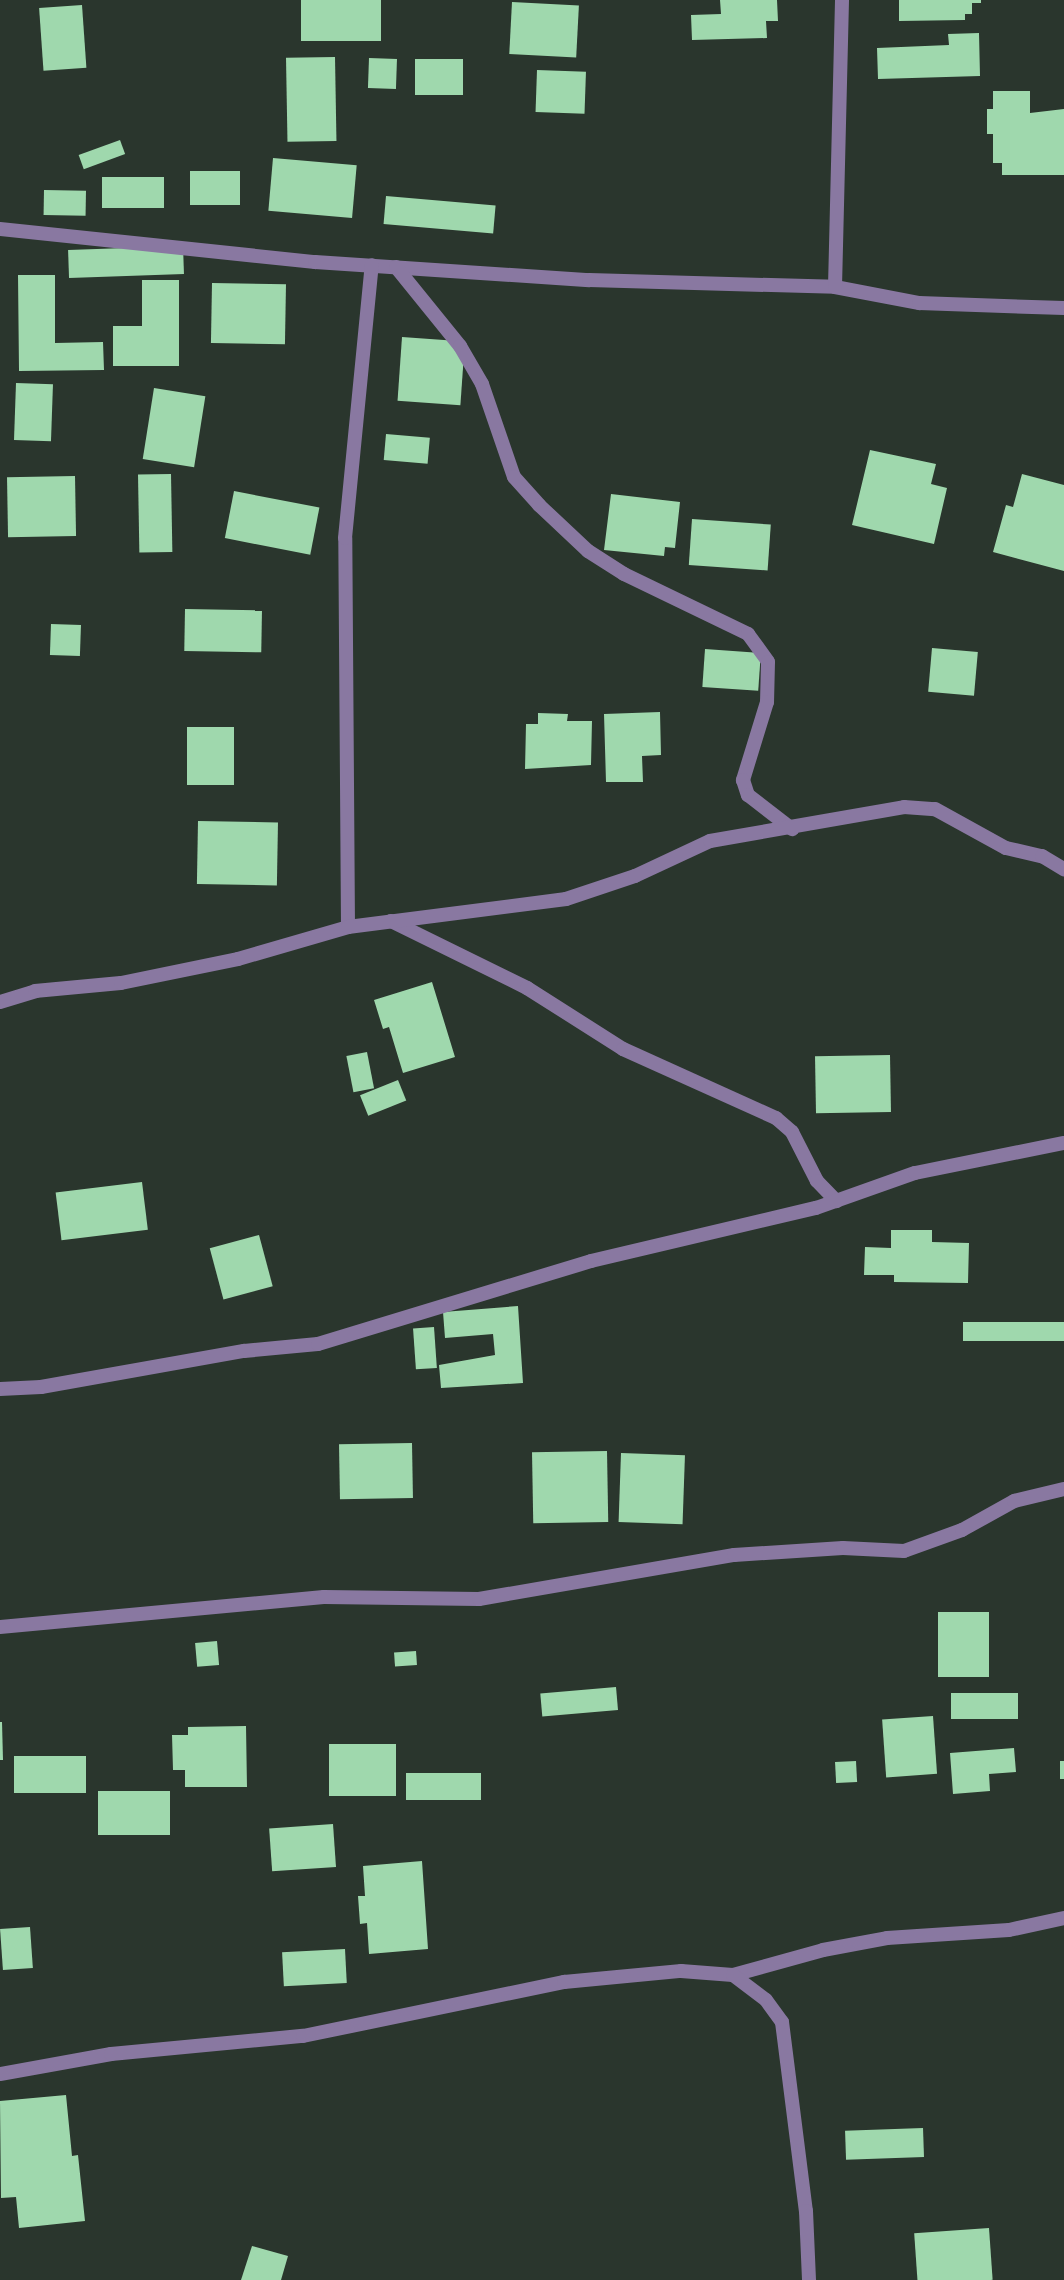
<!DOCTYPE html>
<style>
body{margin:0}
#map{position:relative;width:1064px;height:2280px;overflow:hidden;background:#2a362d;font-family:"Public Sans",sans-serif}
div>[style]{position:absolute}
.building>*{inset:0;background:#9fd8ad;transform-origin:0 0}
.street>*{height:14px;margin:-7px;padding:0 7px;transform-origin:7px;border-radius:7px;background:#8978a1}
span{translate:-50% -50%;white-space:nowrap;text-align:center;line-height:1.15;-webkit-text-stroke:7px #202c23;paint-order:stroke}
</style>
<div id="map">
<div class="building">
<div style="left:301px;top:0;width:80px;height:41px"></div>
<div style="clip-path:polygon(720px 0,777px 0,778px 21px,766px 21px,767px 38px,692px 40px,691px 15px,721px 14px)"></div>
<div style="clip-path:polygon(899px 0,981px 0,981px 3px,972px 3px,972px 14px,965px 14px,965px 20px,899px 21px)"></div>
<div style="left:512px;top:2px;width:67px;height:52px;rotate:3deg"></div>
<div style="left:82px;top:5px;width:63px;height:43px;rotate:86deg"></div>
<div style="clip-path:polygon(979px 33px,980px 76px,878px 79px,877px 48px,949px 45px,948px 34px)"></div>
<div style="left:335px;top:57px;width:84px;height:49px;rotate:89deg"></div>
<div style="left:369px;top:58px;width:28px;height:30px;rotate:2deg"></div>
<div style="left:415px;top:59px;width:48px;height:36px"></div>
<div style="left:537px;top:70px;width:49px;height:42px;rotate:2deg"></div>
<div style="clip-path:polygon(993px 91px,1030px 91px,1030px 113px,1064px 109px,1064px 175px,1002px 175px,1002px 163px,993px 163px,993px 134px,987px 134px,987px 109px,993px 109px)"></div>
<div style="left:120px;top:140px;width:15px;height:44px;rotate:70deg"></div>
<div style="left:273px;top:158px;width:84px;height:53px;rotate:5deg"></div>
<div style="left:190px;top:171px;width:50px;height:34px"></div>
<div style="left:164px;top:177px;width:31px;height:62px;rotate:90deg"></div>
<div style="left:44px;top:190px;width:42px;height:25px;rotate:1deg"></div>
<div style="left:386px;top:196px;width:110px;height:28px;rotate:5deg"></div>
<div style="left:183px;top:246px;width:28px;height:115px;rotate:88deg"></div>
<div style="clip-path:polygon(18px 275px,55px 275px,55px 343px,103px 342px,104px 370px,19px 371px)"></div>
<div style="clip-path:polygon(142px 280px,179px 280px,179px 366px,113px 366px,113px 326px,142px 326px)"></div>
<div style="left:212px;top:283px;width:74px;height:60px;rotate:1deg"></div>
<div style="left:402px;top:337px;width:63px;height:64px;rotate:4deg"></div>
<div style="left:16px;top:383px;width:37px;height:57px;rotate:2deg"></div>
<div style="left:154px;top:388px;width:52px;height:72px;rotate:9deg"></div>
<div style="left:386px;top:434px;width:44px;height:26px;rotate:5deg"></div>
<div style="clip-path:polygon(870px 450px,936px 464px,931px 484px,947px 488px,934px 544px,852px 525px)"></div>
<div style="left:171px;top:474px;width:78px;height:33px;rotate:89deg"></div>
<div style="clip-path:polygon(1022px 474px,1064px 485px,1064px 571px,993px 552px,1006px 505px,1013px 507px)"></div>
<div style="left:75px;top:476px;width:60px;height:68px;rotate:89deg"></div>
<div style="left:234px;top:491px;width:87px;height:48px;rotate:11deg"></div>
<div style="clip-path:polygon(611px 494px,680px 502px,675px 548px,665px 547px,664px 556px,604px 550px)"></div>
<div style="left:692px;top:519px;width:79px;height:46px;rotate:4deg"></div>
<div style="left:185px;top:609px;width:77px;height:42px;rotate:1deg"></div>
<div style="left:51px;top:624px;width:30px;height:31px;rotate:2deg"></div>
<div style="left:932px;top:648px;width:46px;height:44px;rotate:5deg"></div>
<div style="left:705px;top:649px;width:56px;height:38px;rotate:4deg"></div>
<div style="clip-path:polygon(660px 712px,661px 755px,642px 756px,643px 782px,606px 782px,604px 714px)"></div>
<div style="clip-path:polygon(538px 713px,568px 714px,567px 721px,592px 721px,591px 765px,525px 769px,526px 724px,538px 724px)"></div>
<div style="left:187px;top:727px;width:47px;height:58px"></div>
<div style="left:198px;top:821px;width:80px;height:63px;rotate:1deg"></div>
<div style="clip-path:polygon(432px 982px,455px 1057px,403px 1073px,389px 1027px,383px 1029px,374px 1000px)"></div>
<div style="left:367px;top:1052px;width:37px;height:21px;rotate:79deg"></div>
<div style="left:890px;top:1055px;width:57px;height:75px;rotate:89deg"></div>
<div style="left:398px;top:1080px;width:22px;height:41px;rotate:68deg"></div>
<div style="left:142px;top:1182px;width:48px;height:87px;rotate:83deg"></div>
<div style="clip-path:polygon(891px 1230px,932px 1230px,932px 1242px,969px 1243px,968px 1283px,894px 1282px,894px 1275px,864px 1275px,865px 1247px,891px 1248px)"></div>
<div style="left:259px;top:1235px;width:53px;height:51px;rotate:75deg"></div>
<div style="clip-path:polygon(518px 1306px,523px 1383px,441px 1388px,439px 1365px,495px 1355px,493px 1334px,445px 1338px,443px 1312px)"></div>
<div style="left:1064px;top:1322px;width:19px;height:101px;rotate:90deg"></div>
<div style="left:434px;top:1327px;width:41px;height:21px;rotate:86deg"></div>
<div style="left:412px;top:1443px;width:55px;height:73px;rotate:89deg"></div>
<div style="left:607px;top:1451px;width:71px;height:75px;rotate:89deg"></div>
<div style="left:621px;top:1453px;width:64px;height:69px;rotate:2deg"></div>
<div style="left:938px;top:1612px;width:51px;height:65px"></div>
<div style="left:217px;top:1641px;width:24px;height:22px;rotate:85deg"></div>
<div style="left:416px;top:1651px;width:14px;height:22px;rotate:86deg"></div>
<div style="left:616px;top:1687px;width:23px;height:76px;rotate:85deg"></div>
<div style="left:1018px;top:1693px;width:26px;height:67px;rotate:90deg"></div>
<div style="left:933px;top:1716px;width:58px;height:51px;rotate:86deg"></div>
<div style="clip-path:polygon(0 1722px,2px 1722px,3px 1760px,0 1760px)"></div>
<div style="clip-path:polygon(246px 1726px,247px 1787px,185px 1787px,185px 1770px,173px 1770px,172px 1735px,188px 1735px,188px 1727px)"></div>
<div style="left:329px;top:1744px;width:67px;height:52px"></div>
<div style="clip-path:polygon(1014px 1748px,1016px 1772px,989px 1774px,990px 1791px,953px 1794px,950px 1753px)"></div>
<div style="left:14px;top:1756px;width:72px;height:37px"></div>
<div style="left:856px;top:1761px;width:21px;height:21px;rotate:87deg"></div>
<div style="left:1060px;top:1761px;width:4px;height:18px"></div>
<div style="left:406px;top:1773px;width:75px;height:27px"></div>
<div style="left:98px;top:1791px;width:72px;height:44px"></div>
<div style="left:333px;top:1824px;width:43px;height:64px;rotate:86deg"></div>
<div style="clip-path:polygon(422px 1861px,428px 1949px,369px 1954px,367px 1923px,360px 1924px,358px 1896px,365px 1896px,363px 1866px)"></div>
<div style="left:30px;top:1927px;width:41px;height:30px;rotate:86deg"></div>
<div style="left:345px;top:1949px;width:34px;height:63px;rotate:87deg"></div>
<div style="clip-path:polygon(66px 2095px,72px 2156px,78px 2155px,85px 2221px,19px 2228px,16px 2197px,1px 2198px,0 2101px)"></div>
<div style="left:923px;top:2128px;width:29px;height:78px;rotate:88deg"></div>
<div style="left:989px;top:2228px;width:52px;height:75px;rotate:86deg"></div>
<div style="clip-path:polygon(252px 2246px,288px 2256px,281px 2280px,241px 2280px)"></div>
</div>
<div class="street">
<div style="left:0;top:229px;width:317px;rotate:6deg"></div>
<div style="left:315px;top:262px;width:275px;rotate:3.8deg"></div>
<div style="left:589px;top:280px;width:246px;rotate:1.6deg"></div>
<div style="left:835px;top:287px;width:86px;rotate:10.8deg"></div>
<div style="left:919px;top:303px;width:145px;rotate:2deg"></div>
<div style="left:396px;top:267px;width:102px;rotate:51deg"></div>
<div style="left:460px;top:346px;width:44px;rotate:59.9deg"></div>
<div style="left:482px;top:384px;width:98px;rotate:71deg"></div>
<div style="left:514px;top:477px;width:38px;rotate:48deg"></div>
<div style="left:539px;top:505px;width:67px;rotate:43.2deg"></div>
<div style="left:588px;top:551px;width:43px;rotate:32.6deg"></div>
<div style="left:624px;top:574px;width:138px;rotate:25.8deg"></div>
<div style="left:748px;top:634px;width:34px;rotate:54deg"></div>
<div style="left:768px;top:662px;width:40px;rotate:91.4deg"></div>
<div style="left:767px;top:702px;width:82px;rotate:107.1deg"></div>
<div style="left:743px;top:780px;width:16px;rotate:72deg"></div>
<div style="left:748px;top:795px;width:56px;rotate:37.7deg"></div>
<div style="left:835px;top:287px;width:287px;rotate:-88.6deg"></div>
<div style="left:391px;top:921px;width:152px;rotate:26.2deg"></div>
<div style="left:527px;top:988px;width:114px;rotate:32.4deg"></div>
<div style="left:623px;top:1049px;width:168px;rotate:24.3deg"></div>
<div style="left:776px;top:1118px;width:21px;rotate:41deg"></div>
<div style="left:792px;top:1132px;width:55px;rotate:63deg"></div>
<div style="left:817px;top:1181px;width:28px;rotate:46deg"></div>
<div style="left:348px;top:927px;width:389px;rotate:-90.4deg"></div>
<div style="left:345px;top:538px;width:274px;rotate:-84.4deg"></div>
<div style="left:0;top:1002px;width:37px;rotate:-17deg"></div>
<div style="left:35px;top:991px;width:86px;rotate:-5.3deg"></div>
<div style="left:121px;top:983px;width:119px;rotate:-11.6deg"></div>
<div style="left:238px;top:959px;width:115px;rotate:-16.2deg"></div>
<div style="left:348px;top:927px;width:220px;rotate:-7.3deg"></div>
<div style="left:566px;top:899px;width:73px;rotate:-18.4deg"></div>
<div style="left:635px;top:876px;width:83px;rotate:-25deg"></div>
<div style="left:710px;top:841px;width:197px;rotate:-9.9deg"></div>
<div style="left:904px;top:807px;width:31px;rotate:4deg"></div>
<div style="left:935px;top:809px;width:81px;rotate:28.8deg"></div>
<div style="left:1006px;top:848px;width:37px;rotate:13deg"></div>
<div style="left:1042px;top:856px;width:26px;rotate:31deg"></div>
<div style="left:0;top:1389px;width:41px;rotate:-2.8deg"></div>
<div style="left:41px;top:1387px;width:206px;rotate:-10.1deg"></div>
<div style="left:244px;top:1351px;width:74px;rotate:-5.4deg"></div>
<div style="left:318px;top:1344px;width:285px;rotate:-16.9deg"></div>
<div style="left:591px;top:1261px;width:231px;rotate:-13.3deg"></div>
<div style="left:816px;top:1208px;width:105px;rotate:-19.5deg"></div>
<div style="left:915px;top:1173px;width:152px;rotate:-11.4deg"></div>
<div style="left:0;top:1627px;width:325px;rotate:-5.3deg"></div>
<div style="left:324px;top:1597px;width:155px;rotate:0.7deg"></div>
<div style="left:479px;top:1599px;width:259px;rotate:-9.8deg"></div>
<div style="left:734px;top:1555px;width:109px;rotate:-3.7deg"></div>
<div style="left:843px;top:1548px;width:61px;rotate:2.8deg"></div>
<div style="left:904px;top:1551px;width:62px;rotate:-19.9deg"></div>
<div style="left:962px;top:1530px;width:60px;rotate:-29.1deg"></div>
<div style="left:1014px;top:1501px;width:51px;rotate:-13.5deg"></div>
<div style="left:733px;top:1975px;width:93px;rotate:-15.5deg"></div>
<div style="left:823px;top:1950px;width:65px;rotate:-10.6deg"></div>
<div style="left:887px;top:1938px;width:122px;rotate:-3.8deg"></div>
<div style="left:1009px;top:1930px;width:56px;rotate:-12.3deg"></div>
<div style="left:0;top:2074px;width:113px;rotate:-10.2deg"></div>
<div style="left:111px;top:2054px;width:193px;rotate:-5.4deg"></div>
<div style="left:303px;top:2036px;width:267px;rotate:-11.7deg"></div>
<div style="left:564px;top:1982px;width:118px;rotate:-5.4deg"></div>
<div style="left:681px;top:1971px;width:52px;rotate:4.4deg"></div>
<div style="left:733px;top:1975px;width:41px;rotate:37.1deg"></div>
<div style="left:766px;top:2000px;width:27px;rotate:54deg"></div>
<div style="left:782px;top:2022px;width:191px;rotate:82.8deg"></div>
<div style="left:806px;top:2211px;width:69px;rotate:87.5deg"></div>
</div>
</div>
